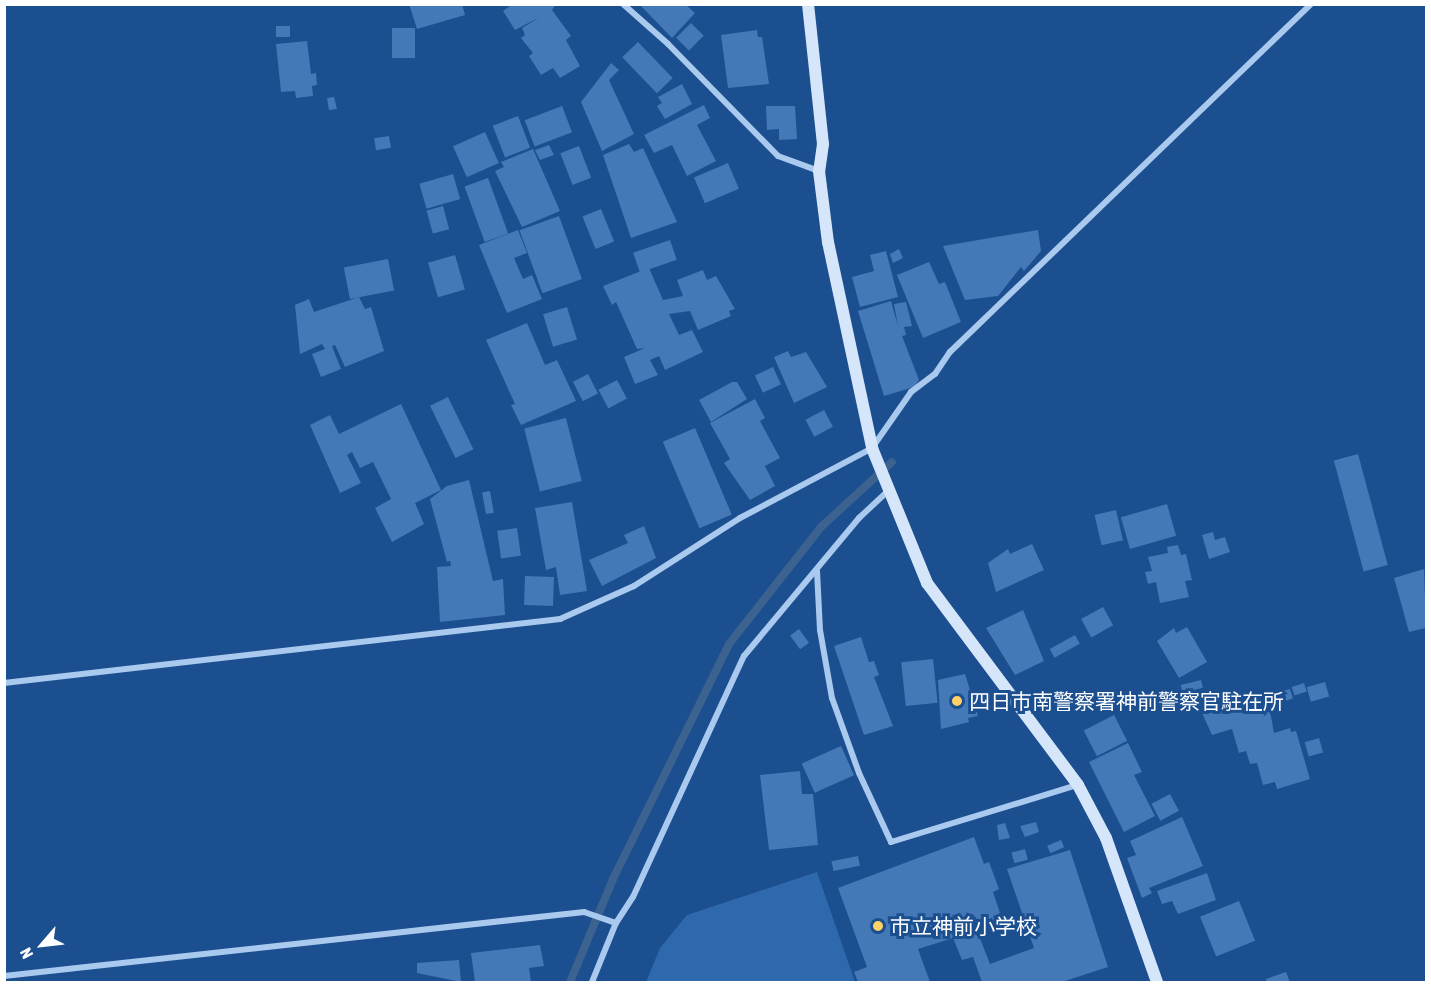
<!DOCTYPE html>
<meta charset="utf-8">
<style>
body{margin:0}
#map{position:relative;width:1431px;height:987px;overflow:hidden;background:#1b4f8f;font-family:"Asap Condensed","Noto Sans JP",sans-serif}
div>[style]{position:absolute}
.green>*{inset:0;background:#2e69ad}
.stream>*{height:8px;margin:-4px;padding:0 4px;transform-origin:4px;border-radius:4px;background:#3c6290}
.building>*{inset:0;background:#4478b7;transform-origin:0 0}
.street>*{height:6px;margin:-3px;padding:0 3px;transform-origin:3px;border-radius:3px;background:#a9c9ee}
.secondary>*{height:12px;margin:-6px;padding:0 6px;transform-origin:6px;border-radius:6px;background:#d6e6fa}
.dots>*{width:16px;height:16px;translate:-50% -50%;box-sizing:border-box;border:3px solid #1b4f8f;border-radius:50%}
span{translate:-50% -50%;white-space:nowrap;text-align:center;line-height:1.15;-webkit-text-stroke:6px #1b4f8f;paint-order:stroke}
.poi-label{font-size:21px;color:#fff}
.left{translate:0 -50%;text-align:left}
.frame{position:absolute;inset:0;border:6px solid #fff;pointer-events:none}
.north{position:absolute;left:12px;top:915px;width:60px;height:60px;-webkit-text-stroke:4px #1b4f8f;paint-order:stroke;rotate:242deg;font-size:16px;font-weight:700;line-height:24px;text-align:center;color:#fff}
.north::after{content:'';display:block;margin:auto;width:21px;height:27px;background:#fff;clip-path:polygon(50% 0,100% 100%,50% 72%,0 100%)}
</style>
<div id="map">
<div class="green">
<div style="clip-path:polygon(817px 872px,855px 982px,646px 982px,660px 948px,687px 915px)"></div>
</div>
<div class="stream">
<div style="left:570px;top:982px;width:112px;rotate:-67.3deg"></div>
<div style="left:613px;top:879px;width:262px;rotate:-63.7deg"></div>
<div style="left:729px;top:644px;width:149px;rotate:-51.8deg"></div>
<div style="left:821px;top:527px;width:96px;rotate:-42.5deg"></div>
</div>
<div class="building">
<div style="clip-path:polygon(409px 4px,462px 4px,465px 15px,417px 29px)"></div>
<div style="clip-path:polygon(513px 4px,556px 4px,552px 10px,571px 36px,566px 40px,580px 66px,560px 78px,553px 68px,541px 75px,529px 56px,533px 53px,521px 38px,525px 35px,522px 28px,540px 17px,515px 30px,503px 11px)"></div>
<div style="clip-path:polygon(639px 4px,685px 4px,695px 13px,672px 38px)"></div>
<div style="left:691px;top:23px;width:18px;height:21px;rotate:45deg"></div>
<div style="left:290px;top:26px;width:11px;height:14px;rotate:90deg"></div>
<div style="left:392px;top:28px;width:23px;height:30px"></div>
<div style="clip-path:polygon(757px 30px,758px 37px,762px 37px,769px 84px,728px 88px,721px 35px)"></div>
<div style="clip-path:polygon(307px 41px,311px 74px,316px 73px,317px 85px,312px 86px,313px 96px,296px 98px,295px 91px,281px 92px,276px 44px)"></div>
<div style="left:638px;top:42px;width:50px;height:22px;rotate:46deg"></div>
<div style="clip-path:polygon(611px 63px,619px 70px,609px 80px,634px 134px,602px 151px,581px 102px)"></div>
<div style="clip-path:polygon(682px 84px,692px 104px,665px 119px,657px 106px,662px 103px,658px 97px)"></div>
<div style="clip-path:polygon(334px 97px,337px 109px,329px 110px,327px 98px)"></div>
<div style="clip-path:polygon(704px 105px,710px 118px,697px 125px,716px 161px,687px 176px,672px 145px,654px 153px,644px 135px)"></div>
<div style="left:562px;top:106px;width:28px;height:40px;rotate:69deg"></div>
<div style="clip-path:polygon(766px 106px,795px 106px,797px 139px,779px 140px,779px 129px,767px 130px)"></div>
<div style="left:518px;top:116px;width:34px;height:27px;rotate:69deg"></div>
<div style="left:485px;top:132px;width:34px;height:35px;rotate:66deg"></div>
<div style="left:389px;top:136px;width:12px;height:15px;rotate:81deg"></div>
<div style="clip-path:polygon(629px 144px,634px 152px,643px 148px,677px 222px,631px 238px,603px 155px)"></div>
<div style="clip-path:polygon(549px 145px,554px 155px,540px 160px,535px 150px)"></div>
<div style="left:579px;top:146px;width:34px;height:20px;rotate:69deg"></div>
<div style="clip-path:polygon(533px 149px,560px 211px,522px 227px,495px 171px,504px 167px,501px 162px)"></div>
<div style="left:728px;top:163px;width:28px;height:37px;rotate:67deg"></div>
<div style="left:453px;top:174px;width:26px;height:35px;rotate:74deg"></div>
<div style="left:488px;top:178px;width:59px;height:25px;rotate:70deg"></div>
<div style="left:443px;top:206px;width:24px;height:17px;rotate:75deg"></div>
<div style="left:601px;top:209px;width:35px;height:20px;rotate:68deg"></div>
<div style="left:559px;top:216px;width:67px;height:42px;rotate:70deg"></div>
<div style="clip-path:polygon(518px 230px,527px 253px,514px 258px,523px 279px,532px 275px,542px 299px,507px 313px,479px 245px)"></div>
<div style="clip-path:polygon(1038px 230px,1041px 251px,1024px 271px,1021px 267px,998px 296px,965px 300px,943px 246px)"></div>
<div style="left:670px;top:240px;width:21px;height:39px;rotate:71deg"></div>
<div style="clip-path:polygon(899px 249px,903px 258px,893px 263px,890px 254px)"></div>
<div style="clip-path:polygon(886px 251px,898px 297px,860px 307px,852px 277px,874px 271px,870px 255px)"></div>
<div style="left:455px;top:255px;width:36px;height:28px;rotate:74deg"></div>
<div style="left:388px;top:259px;width:32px;height:45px;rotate:79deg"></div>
<div style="clip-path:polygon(929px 262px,939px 284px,945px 282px,961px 322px,923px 338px,897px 275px)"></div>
<div style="clip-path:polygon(649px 268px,663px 300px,683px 296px,677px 280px,703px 270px,707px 280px,716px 276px,735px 309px,729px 311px,731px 316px,698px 330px,690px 311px,669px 314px,679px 335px,692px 330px,703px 352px,665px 370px,659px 356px,650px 360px,658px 375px,635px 384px,624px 357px,645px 348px,637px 349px,616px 302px,612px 305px,603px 286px)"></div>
<div style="clip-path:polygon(359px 297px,365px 309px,371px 307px,384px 351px,345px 367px,335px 345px,332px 346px,341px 369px,321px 377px,312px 354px,325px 349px,322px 344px,300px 354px,295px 305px,309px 299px,314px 312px)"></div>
<div style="clip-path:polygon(891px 301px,898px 326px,894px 304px,906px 302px,912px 326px,904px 327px,906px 335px,902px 336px,919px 380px,914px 387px,884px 396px,858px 311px)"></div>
<div style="left:567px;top:307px;width:34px;height:25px;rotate:73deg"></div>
<div style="clip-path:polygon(527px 323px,545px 365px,557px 360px,576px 401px,521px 425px,511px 405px,515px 404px,486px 340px)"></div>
<div style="clip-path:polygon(788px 351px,791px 357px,806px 352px,827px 387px,794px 403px,774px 357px)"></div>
<div style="left:773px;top:367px;width:19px;height:20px;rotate:65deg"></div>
<div style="left:588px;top:374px;width:22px;height:17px;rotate:63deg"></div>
<div style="left:617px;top:380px;width:21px;height:21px;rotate:62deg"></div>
<div style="clip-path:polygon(732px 382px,737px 382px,747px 399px,711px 422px,699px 400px)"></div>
<div style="left:448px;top:397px;width:58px;height:20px;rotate:64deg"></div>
<div style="clip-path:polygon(755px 399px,765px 418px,760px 421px,780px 458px,765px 466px,775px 486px,750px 500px,724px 463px,730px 459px,710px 423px)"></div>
<div style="clip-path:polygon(401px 404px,441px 490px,415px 503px,424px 524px,392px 542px,375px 508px,391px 499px,373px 462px,360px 468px,352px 452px,347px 455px,361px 483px,340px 493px,310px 425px,330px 415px,339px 434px)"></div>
<div style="left:824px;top:410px;width:19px;height:21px;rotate:62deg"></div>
<div style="left:566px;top:418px;width:65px;height:43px;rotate:76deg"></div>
<div style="left:695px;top:428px;width:94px;height:35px;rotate:67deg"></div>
<div style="left:1358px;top:454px;width:115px;height:25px;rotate:75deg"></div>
<div style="clip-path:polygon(469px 480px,493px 581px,503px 579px,505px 615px,440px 622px,437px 567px,451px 566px,450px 561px,447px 562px,430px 499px,447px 486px)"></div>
<div style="left:490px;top:491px;width:22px;height:8px;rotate:80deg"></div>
<div style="clip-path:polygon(572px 502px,587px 591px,560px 595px,556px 567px,546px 570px,535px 508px)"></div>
<div style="left:1167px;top:504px;width:33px;height:48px;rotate:74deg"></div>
<div style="left:1116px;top:510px;width:31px;height:22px;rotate:77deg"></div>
<div style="clip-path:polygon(644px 526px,656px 558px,602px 586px,589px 560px,628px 543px,624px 535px)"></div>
<div style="left:517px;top:528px;width:28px;height:20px;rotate:82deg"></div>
<div style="clip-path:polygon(1213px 532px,1215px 540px,1225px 537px,1230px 552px,1209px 559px,1202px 535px)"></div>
<div style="clip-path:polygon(1032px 544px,1044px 570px,996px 592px,988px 563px,1008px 549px,1010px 554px)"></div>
<div style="clip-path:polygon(1178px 545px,1181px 555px,1186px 554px,1192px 580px,1185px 581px,1189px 597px,1160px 603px,1156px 582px,1148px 584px,1145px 572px,1152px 571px,1148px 557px,1168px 553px,1167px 547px)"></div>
<div style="clip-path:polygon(1424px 569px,1426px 628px,1409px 632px,1394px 578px)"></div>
<div style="left:525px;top:576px;width:29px;height:29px;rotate:2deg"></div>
<div style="left:1103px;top:607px;width:21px;height:25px;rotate:61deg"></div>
<div style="clip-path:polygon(1023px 610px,1044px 661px,1015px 675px,986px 628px)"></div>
<div style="clip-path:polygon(1187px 627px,1207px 662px,1179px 678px,1157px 641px,1174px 628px,1176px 633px)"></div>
<div style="left:799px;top:629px;width:17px;height:11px;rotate:54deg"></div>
<div style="left:1075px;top:635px;width:10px;height:29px;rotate:61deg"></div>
<div style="clip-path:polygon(861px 637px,869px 662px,874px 661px,879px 675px,874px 677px,893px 726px,864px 735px,834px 646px)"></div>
<div style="left:933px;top:659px;width:44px;height:32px;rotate:84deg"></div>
<div style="clip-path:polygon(965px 674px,978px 716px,968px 718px,969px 722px,941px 729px,938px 680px)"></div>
<div style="left:1201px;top:680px;width:8px;height:21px;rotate:76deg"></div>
<div style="left:1325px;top:682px;width:15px;height:19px;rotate:74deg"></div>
<div style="left:1304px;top:683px;width:9px;height:13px;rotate:72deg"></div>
<div style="left:1290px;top:689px;width:10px;height:17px;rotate:73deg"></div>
<div style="clip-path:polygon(1267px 694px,1274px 733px,1290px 728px,1291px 732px,1296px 731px,1310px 779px,1277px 789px,1275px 782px,1263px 785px,1257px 763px,1250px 764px,1246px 751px,1239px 753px,1232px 729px,1212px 735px,1202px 713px)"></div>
<div style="left:1114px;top:715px;width:29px;height:34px;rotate:63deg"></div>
<div style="left:1319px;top:738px;width:15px;height:15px;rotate:74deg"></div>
<div style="clip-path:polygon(1128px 743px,1142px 772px,1134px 775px,1155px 816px,1124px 832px,1089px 762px)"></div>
<div style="left:841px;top:746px;width:32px;height:43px;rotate:66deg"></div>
<div style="clip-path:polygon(800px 771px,802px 794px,813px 794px,818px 845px,769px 850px,760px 775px)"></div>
<div style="left:1170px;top:794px;width:19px;height:21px;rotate:62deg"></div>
<div style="clip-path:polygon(1182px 817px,1203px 866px,1149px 888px,1152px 893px,1142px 898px,1127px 858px,1136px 855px,1130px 841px)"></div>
<div style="clip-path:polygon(1036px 822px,1039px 832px,1025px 837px,1020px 826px)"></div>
<div style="clip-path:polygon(1005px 823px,1010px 838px,999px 840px,997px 825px)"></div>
<div style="clip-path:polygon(974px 837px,984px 864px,989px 862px,999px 889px,993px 892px,1002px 919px,976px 928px,990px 964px,1034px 948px,1007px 869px,1070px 850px,1108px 967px,1062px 982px,982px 982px,973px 957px,962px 960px,953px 938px,918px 949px,930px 982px,858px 982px,854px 972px,867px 967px,838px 888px)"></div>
<div style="left:1061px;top:840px;width:8px;height:15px;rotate:67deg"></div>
<div style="left:1025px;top:849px;width:11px;height:14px;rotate:75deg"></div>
<div style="left:858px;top:856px;width:10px;height:27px;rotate:79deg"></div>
<div style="clip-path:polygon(1207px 873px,1216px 900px,1178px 914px,1172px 901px,1162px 904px,1157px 891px)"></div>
<div style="left:1239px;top:901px;width:43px;height:42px;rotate:68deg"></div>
<div style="clip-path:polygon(540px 945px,544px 966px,529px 968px,531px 982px,475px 982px,471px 953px)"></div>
<div style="clip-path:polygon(459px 960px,461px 982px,417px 973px,417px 963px)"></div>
<div style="clip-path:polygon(1286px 972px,1290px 982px,1267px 982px,1266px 979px)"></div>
</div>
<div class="street">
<div style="left:623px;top:4px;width:60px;rotate:41.6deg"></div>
<div style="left:668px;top:44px;width:157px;rotate:45.5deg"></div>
<div style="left:778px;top:156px;width:44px;rotate:20.1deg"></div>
<div style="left:817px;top:571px;width:59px;rotate:87.1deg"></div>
<div style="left:820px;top:630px;width:69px;rotate:80deg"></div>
<div style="left:832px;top:698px;width:80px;rotate:70.2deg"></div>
<div style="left:859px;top:773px;width:76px;rotate:65.1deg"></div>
<div style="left:891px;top:842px;width:195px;rotate:-17deg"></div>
<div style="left:4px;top:683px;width:560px;rotate:-6.57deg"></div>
<div style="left:560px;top:619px;width:81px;rotate:-24deg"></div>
<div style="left:634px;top:586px;width:126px;rotate:-32.7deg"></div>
<div style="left:740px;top:518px;width:149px;rotate:-27.9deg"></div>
<div style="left:872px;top:448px;width:68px;rotate:-55.1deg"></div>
<div style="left:911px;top:392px;width:30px;rotate:-37deg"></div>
<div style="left:935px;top:374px;width:27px;rotate:-56deg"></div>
<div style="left:950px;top:352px;width:501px;rotate:-43.95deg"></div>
<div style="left:4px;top:976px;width:584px;rotate:-6.3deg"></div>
<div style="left:584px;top:912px;width:34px;rotate:19deg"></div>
<div style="left:592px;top:982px;width:64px;rotate:-67.9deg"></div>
<div style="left:616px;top:923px;width:31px;rotate:-57deg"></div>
<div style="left:633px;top:897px;width:265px;rotate:-65.3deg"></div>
<div style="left:744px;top:656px;width:180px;rotate:-50.2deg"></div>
<div style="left:859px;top:518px;width:41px;rotate:-43deg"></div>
</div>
<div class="secondary">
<div style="left:808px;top:4px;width:141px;rotate:83.9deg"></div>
<div style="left:823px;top:144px;width:27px;rotate:98deg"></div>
<div style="left:819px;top:171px;width:72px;rotate:82.8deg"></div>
<div style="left:828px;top:242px;width:211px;rotate:77.9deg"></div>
<div style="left:872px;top:448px;width:146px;rotate:67.8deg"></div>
<div style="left:927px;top:583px;width:252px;rotate:53.2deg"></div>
<div style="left:1078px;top:785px;width:60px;rotate:62.2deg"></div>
<div style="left:1106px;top:838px;width:153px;rotate:70.5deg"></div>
</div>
<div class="dots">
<div style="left:957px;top:701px;background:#ffd166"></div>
<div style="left:878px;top:926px;background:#ffd166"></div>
</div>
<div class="poi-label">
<span class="left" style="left:969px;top:701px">四日市南警察署神前警察官駐在所</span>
<span class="left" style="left:890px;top:926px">市立神前小学校</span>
</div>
<div class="frame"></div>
<div class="north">N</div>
</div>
